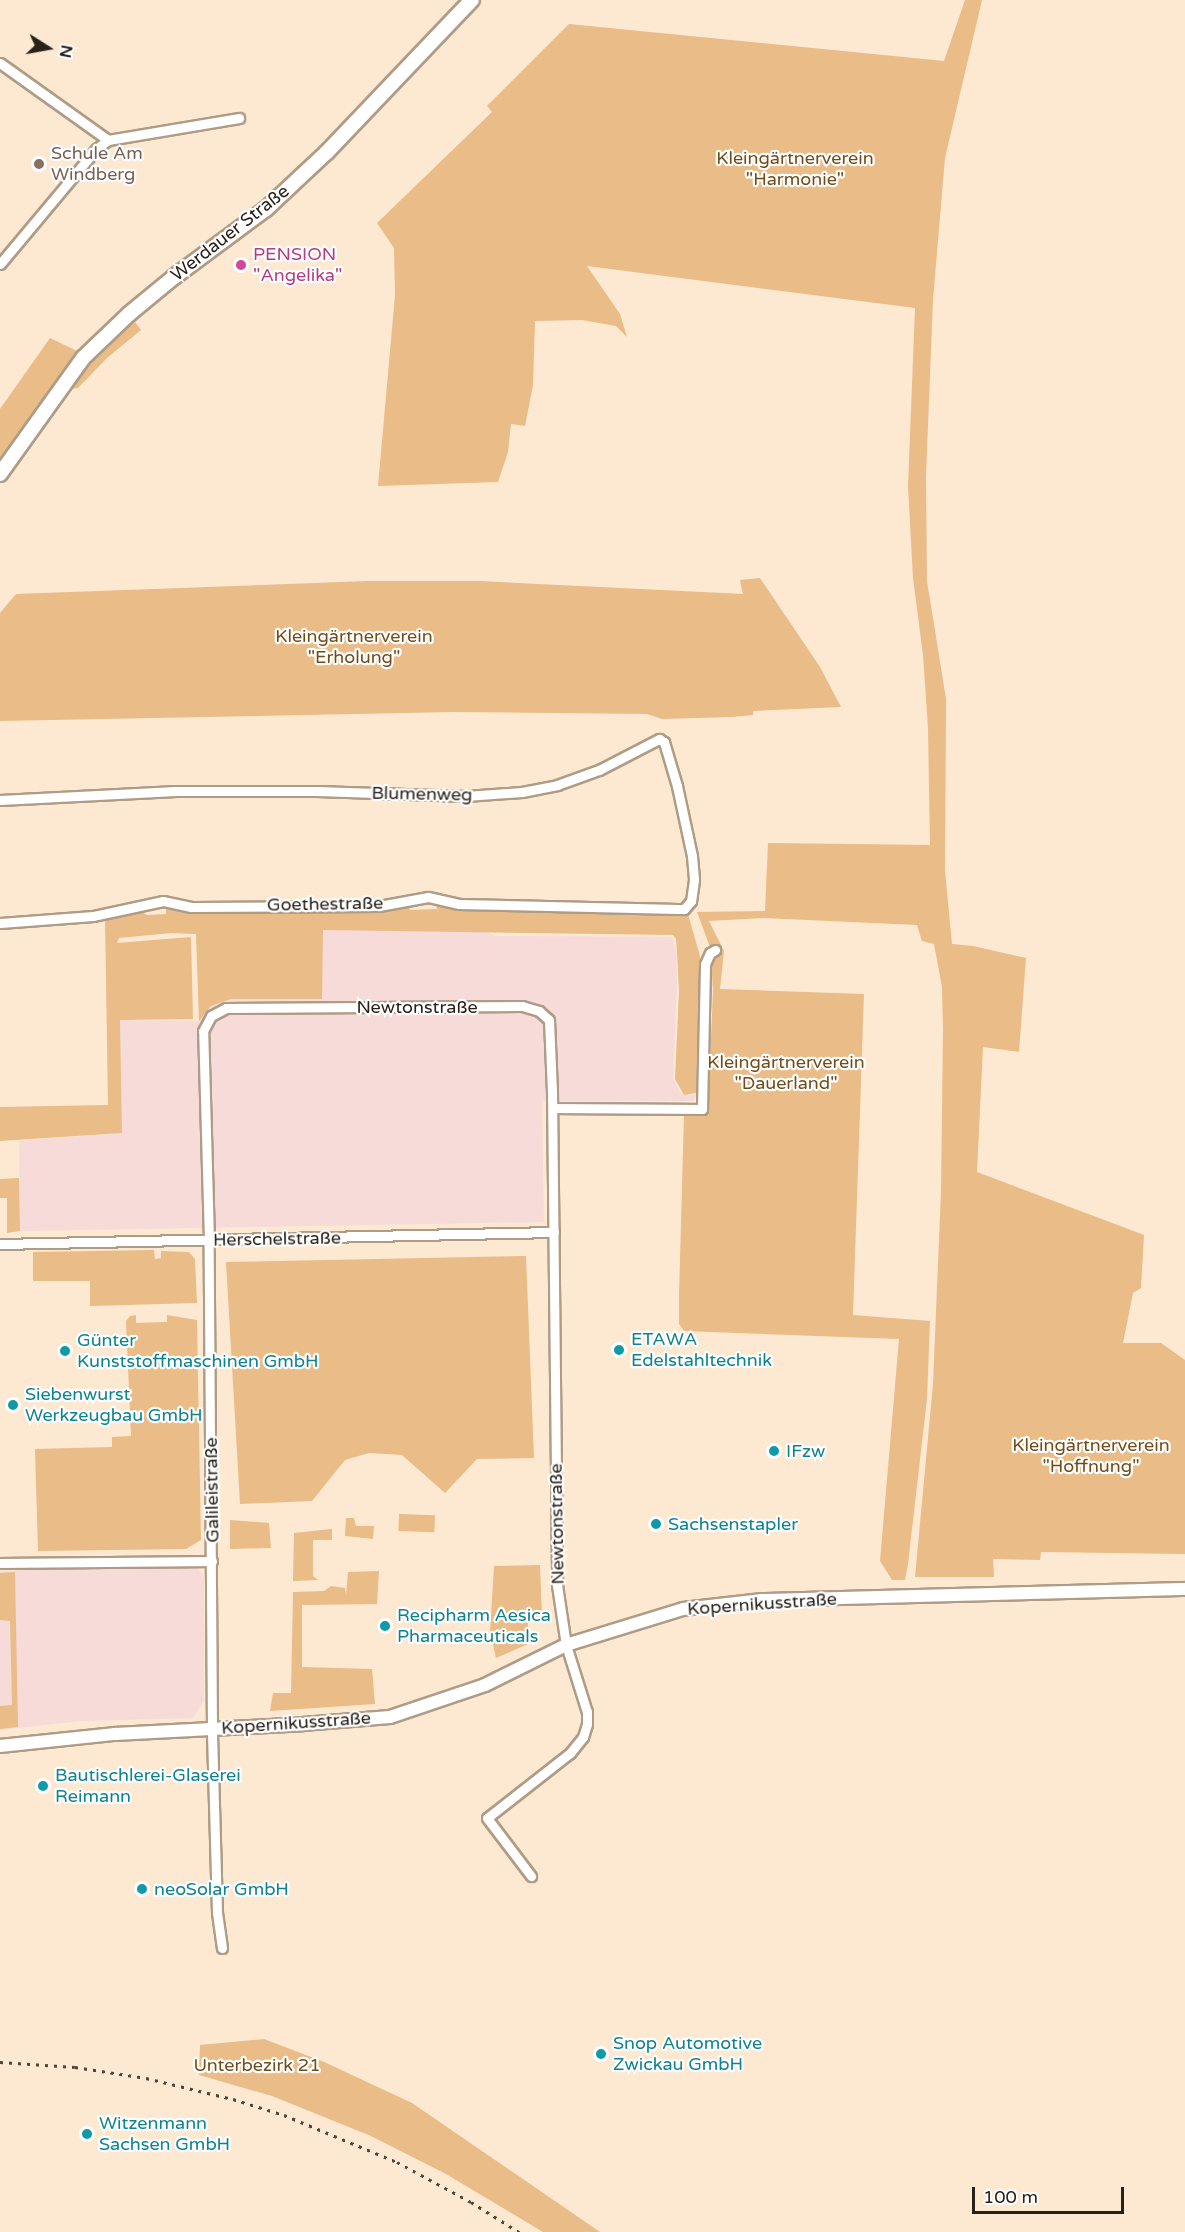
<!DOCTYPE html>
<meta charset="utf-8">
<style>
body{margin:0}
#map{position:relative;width:1185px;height:2232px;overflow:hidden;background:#fde8d1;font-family:"Varela Round",sans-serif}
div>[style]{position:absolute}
.commercial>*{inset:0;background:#f6dbd9}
.green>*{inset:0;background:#e9bc88;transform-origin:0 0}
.roads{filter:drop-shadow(2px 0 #af9c86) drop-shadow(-2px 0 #af9c86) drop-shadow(0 2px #af9c86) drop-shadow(0 -2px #af9c86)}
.street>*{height:9px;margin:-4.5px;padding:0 4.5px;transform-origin:4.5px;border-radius:4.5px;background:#fff}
.secondary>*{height:12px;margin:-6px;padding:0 6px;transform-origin:6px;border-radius:6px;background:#fff}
.primary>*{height:14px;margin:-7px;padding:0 7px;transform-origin:7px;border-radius:7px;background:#fff}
.rail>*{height:3px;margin-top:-1.5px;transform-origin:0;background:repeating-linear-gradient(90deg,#4e453a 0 3px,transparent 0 9px)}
.dots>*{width:16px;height:16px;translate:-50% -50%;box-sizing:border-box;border:3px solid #fff;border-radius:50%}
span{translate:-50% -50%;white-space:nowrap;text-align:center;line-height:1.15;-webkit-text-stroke:4.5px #fff;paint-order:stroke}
.education-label{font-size:18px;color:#785e54}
.left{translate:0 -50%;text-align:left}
.park-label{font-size:18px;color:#714c19}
.street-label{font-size:18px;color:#282119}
.hotel-label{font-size:18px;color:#b23c85}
.culture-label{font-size:18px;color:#0d838f}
.north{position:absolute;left:18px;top:18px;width:60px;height:60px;-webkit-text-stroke:4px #fff;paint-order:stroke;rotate:101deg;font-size:16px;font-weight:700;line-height:24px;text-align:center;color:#282119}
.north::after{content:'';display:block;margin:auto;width:21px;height:27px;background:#282119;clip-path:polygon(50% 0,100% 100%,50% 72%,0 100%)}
.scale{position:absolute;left:972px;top:2187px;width:152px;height:27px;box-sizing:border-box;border:3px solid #282119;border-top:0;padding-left:8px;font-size:18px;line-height:21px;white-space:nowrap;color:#282119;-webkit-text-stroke:4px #fff;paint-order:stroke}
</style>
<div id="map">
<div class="commercial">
<div style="clip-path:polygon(361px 929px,486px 932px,496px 936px,672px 937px,676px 951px,677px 980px,673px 1079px,682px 1095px,696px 1095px,694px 1101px,542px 1101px,544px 1222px,20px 1231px,19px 1141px,122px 1133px,120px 1020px,198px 1021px,211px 1006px,231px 999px,322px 999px,322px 930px)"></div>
<div style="clip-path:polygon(144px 1567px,197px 1568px,204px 1577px,204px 1700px,193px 1718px,80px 1721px,0 1730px,0 1571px)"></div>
</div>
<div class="green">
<div style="clip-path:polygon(965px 0,982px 0,945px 158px,933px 300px,926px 476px,927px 581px,946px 699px,945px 871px,952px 944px,973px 946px,1026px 958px,1019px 1052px,983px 1047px,977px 1172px,1144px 1235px,1141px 1288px,1133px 1293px,1123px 1343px,1161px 1343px,1185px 1360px,1185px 1554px,1041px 1552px,1040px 1560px,993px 1559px,994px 1577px,915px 1577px,933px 1384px,941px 1191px,943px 1029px,942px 987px,934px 944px,922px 941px,917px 925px,763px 918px,709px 921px,724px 951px,720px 989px,864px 994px,853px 1315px,930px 1321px,927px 1399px,908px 1564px,905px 1580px,892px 1580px,880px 1561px,899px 1339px,684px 1331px,679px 1324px,679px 1296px,684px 1114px,708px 1115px,713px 989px,710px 947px,697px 912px,765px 911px,768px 843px,930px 845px,928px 728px,923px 655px,913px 578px,908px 486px,915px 308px,587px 266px,620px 314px,627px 337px,616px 326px,582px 320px,535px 321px,533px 385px,525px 426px,511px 424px,508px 452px,498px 482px,378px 486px,395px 295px,394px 248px,377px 223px,492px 112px,487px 106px,569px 24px,944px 61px)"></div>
<div style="clip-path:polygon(135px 322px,141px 330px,107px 358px,78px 388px,68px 389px,100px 352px)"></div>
<div style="clip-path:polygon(50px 338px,79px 352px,55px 382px,0 462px,0 409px)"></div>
<div style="clip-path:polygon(760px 578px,820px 667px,841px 707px,753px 711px,753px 715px,732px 717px,662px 719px,647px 714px,453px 712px,0 721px,0 613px,16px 594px,368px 581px,479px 581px,743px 594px,740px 580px)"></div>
<div style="clip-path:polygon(436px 901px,443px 906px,467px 911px,664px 915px,687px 911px,700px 956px,696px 1093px,684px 1095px,675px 1079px,679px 992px,677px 951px,676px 939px,673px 935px,323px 930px,322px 999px,231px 999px,211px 1006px,199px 1021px,196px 934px,171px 933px,119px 938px,117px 943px,191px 937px,193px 1019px,120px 1020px,122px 1133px,0 1141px,0 1107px,108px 1105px,105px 919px,137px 909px,147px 915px,166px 914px,166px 905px,204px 912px,408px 903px,410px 910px,437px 909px)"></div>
<div style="clip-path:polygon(19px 1178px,20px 1231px,7px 1233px,7px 1198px,0 1198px,0 1179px)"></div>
<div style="clip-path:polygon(154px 1250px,155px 1259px,161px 1258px,161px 1251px,189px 1252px,195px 1259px,197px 1303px,90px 1306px,90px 1281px,33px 1281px,33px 1252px)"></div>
<div style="clip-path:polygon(526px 1256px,534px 1458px,477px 1459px,445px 1493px,402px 1455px,369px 1453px,345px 1460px,312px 1501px,240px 1504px,226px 1262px)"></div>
<div style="clip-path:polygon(136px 1315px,136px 1323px,167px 1322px,167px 1315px,197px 1320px,201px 1540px,186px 1549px,38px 1551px,35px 1449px,112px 1447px,112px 1437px,131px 1436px,126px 1321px,130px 1316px)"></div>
<div style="left:399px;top:1514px;width:36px;height:17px;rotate:2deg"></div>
<div style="clip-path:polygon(346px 1518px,354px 1518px,356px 1526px,374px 1526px,373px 1539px,345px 1536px)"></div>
<div style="clip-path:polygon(230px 1520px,269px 1523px,271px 1548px,230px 1549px)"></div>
<div style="clip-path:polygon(332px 1529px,332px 1540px,313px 1540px,313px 1576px,318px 1580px,293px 1581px,294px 1533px)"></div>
<div style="clip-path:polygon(540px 1565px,542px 1616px,528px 1617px,528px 1644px,496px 1658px,490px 1632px,494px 1566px)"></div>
<div style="clip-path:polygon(379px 1571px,377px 1604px,302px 1605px,302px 1667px,372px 1669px,375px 1704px,270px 1711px,273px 1693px,291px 1693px,293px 1592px,324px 1591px,331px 1586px,345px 1588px,346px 1596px,348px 1572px)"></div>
<div style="clip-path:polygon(15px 1572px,18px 1727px,0 1729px,0 1706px,12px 1705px,10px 1621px,0 1620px,0 1573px)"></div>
<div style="clip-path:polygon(264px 2039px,324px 2062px,412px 2103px,600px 2232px,543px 2232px,446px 2174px,371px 2136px,272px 2096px,199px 2075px,200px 2045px)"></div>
</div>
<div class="roads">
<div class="street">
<div style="left:0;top:63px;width:133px;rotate:35.5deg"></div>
<div style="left:0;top:264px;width:150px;rotate:-50.1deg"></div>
<div style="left:96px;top:149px;width:15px;rotate:-37deg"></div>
<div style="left:108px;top:140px;width:133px;rotate:-9.5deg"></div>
<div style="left:0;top:800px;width:176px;rotate:-2.9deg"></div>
<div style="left:176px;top:791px;width:141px"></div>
<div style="left:317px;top:791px;width:149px;rotate:1.9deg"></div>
<div style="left:466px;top:796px;width:56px;rotate:-4.1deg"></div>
<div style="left:522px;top:792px;width:36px;rotate:-11deg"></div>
<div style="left:557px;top:785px;width:45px;rotate:-19.7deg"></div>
<div style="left:599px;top:770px;width:68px;rotate:-27.3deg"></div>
<div style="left:659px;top:739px;width:6px;rotate:31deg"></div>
<div style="left:664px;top:742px;width:46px;rotate:73.5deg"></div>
<div style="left:677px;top:786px;width:72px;rotate:77.9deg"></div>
<div style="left:692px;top:856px;width:24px;rotate:85deg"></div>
<div style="left:694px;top:880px;width:21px;rotate:98deg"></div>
<div style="left:691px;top:901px;width:11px;rotate:131deg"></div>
<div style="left:684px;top:909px;width:6px;rotate:180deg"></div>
<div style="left:678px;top:909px;width:219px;rotate:-178.7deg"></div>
<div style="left:459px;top:904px;width:32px;rotate:-167deg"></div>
<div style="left:428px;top:897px;width:50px;rotate:169.6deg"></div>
<div style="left:379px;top:906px;width:188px;rotate:179.7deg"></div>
<div style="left:191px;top:907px;width:29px;rotate:-168deg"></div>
<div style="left:163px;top:901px;width:72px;rotate:167.9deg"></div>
<div style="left:93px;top:916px;width:93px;rotate:175.7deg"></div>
<div style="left:553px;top:1108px;width:149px;rotate:0.4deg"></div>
<div style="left:702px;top:1109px;width:145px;rotate:-88.8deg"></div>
<div style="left:705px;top:964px;width:12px;rotate:-66deg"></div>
<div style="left:710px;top:953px;width:6px;rotate:-31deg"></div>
<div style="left:0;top:1244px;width:554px;rotate:-1.24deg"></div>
<div style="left:0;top:1563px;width:212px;rotate:-0.5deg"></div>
<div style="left:222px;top:1948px;width:36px;rotate:-98deg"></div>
<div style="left:217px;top:1912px;width:183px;rotate:-91.6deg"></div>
<div style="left:212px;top:1729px;width:489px;rotate:-90.4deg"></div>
<div style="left:209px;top:1240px;width:209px;rotate:-91.6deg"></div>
<div style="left:203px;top:1031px;width:17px;rotate:-62deg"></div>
<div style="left:211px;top:1016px;width:17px;rotate:-28deg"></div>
<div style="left:226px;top:1008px;width:296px;rotate:-0.4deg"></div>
<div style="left:522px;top:1006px;width:18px;rotate:16deg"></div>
<div style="left:539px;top:1011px;width:13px;rotate:42deg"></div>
<div style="left:549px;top:1020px;width:72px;rotate:87.6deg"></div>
<div style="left:552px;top:1092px;width:493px;rotate:89.4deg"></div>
<div style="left:557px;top:1585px;width:61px;rotate:81.5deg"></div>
<div style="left:566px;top:1645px;width:70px;rotate:72.6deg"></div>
<div style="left:587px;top:1712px;width:12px;rotate:90deg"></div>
<div style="left:587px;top:1724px;width:14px;rotate:107deg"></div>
<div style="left:583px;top:1737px;width:21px;rotate:129deg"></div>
<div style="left:570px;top:1753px;width:105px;rotate:141.9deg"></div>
<div style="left:487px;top:1818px;width:73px;rotate:52.8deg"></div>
</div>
<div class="secondary">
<div style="left:0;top:1746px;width:116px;rotate:-6deg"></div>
<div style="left:115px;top:1734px;width:188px;rotate:-3deg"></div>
<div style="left:303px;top:1724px;width:87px;rotate:-4.6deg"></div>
<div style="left:390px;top:1717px;width:100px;rotate:-18.6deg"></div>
<div style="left:485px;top:1685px;width:90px;rotate:-26.3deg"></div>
<div style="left:566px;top:1645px;width:122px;rotate:-17.1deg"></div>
<div style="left:683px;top:1609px;width:80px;rotate:-6.5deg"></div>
<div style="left:762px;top:1600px;width:423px;rotate:-1.5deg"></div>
</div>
<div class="primary">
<div style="left:0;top:474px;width:143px;rotate:-54.4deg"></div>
<div style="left:83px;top:358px;width:64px;rotate:-43.7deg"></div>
<div style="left:129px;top:314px;width:58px;rotate:-39.4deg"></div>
<div style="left:174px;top:277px;width:114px;rotate:-36.5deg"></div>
<div style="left:266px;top:209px;width:83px;rotate:-43.1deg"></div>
<div style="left:327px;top:152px;width:210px;rotate:-46.4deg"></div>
</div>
</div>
<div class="rail">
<div style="left:0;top:2062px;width:75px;rotate:3.8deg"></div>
<div style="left:75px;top:2067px;width:72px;rotate:8.8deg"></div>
<div style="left:146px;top:2078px;width:89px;rotate:13.6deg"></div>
<div style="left:233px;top:2099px;width:53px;rotate:17.4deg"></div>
<div style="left:284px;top:2115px;width:122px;rotate:22.6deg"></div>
<div style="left:397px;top:2162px;width:84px;rotate:28.4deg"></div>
<div style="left:471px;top:2202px;width:57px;rotate:32deg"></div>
</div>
<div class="dots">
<div style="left:39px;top:164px;background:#8d6e63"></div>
<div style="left:241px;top:265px;background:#d1479c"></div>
<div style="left:619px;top:1350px;background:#0f9aa8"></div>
<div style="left:65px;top:1351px;background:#0f9aa8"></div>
<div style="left:13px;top:1405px;background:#0f9aa8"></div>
<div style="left:774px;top:1451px;background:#0f9aa8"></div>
<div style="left:656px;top:1524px;background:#0f9aa8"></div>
<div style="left:385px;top:1626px;background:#0f9aa8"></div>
<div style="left:43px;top:1786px;background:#0f9aa8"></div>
<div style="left:142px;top:1889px;background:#0f9aa8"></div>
<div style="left:601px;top:2054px;background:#0f9aa8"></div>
<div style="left:87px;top:2134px;background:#0f9aa8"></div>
</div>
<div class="education-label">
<span class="left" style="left:51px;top:164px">Schule Am<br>Windberg</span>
</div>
<div class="park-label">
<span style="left:795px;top:169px">Kleingärtnerverein<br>"Harmonie"</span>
<span style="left:354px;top:647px">Kleingärtnerverein<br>"Erholung"</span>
<span style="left:786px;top:1073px">Kleingärtnerverein<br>"Dauerland"</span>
<span style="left:1091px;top:1456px">Kleingärtnerverein<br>"Hoffnung"</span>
<span style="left:257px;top:2065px">Unterbezirk 21</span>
</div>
<div class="street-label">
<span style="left:230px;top:233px;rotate:-38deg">Werdauer Straße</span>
<span style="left:422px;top:794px;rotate:1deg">Blumenweg</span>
<span style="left:325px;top:904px;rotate:-1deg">Goethestraße</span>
<span style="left:417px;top:1007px">Newtonstraße</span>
<span style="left:277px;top:1239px;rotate:-1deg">Herschelstraße</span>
<span style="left:212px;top:1490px;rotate:-91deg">Galileistraße</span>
<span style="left:557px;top:1524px;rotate:-91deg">Newtonstraße</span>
<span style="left:762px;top:1604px;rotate:-4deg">Kopernikusstraße</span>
<span style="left:296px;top:1723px;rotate:-4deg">Kopernikusstraße</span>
</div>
<div class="hotel-label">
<span class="left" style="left:253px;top:265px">PENSION<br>"Angelika"</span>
</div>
<div class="culture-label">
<span class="left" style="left:631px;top:1350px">ETAWA<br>Edelstahltechnik</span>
<span class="left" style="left:77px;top:1351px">Günter<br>Kunststoffmaschinen GmbH</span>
<span class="left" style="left:25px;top:1405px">Siebenwurst<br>Werkzeugbau GmbH</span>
<span class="left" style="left:786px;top:1451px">IFzw</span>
<span class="left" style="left:668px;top:1524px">Sachsenstapler</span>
<span class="left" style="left:397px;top:1626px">Recipharm Aesica<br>Pharmaceuticals</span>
<span class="left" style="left:55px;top:1786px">Bautischlerei-Glaserei<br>Reimann</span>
<span class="left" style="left:154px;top:1889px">neoSolar GmbH</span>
<span class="left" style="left:613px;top:2054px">Snop Automotive<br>Zwickau GmbH</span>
<span class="left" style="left:99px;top:2134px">Witzenmann<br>Sachsen GmbH</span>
</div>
<div class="north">N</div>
<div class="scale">100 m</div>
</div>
